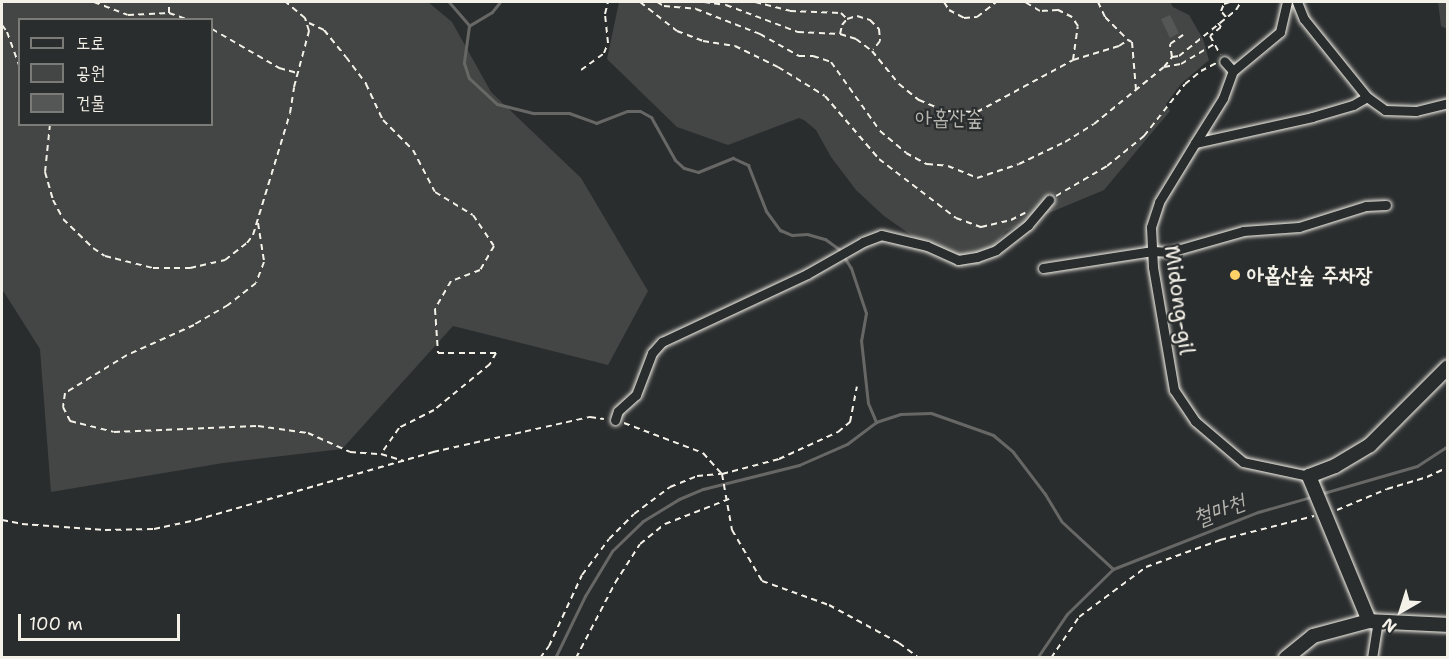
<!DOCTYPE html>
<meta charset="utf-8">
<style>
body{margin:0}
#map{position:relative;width:1449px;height:659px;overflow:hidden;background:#2a2d2e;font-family:"Shantell Sans","Poor Story",sans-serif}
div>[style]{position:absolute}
.green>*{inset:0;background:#444645}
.stream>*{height:3px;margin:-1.5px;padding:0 1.5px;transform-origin:1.5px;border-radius:1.5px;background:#676866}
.building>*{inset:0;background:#555756}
.path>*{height:2px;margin-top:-1px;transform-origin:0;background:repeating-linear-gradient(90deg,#f4f1e8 0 6px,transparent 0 10.5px)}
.roads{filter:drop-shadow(0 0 2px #f4f1e8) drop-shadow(0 0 2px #f4f1e8)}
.street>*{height:9px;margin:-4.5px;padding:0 4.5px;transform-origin:4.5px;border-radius:4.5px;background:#2a2d2e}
.secondary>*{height:14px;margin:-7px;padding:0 7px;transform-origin:7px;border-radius:7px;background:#2a2d2e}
.dots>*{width:16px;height:16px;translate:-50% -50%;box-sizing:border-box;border:3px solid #2a2d2e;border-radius:50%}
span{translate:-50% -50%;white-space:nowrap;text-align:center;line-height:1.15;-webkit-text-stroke:4.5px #2a2d2e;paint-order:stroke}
.park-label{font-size:21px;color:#b6b5af}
.poi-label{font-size:21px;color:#f4f1e8;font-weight:700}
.left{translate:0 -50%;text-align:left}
.street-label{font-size:21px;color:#f4f1e8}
.water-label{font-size:22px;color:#b5b3ae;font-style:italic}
.frame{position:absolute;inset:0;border:3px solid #f4f1e8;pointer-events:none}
.legend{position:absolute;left:18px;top:18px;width:195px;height:108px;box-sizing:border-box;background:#2a2d2e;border:2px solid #7b7b78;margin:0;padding:8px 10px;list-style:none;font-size:18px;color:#f4f1e8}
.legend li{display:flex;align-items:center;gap:12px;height:30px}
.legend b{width:30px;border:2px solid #7b7b78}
.north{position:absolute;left:1371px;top:581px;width:60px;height:60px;-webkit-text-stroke:4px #2a2d2e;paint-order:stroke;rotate:219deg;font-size:16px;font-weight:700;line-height:24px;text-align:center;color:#f4f1e8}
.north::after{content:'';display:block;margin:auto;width:21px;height:27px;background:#f4f1e8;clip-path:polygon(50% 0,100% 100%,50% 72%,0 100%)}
.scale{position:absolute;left:18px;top:614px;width:162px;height:27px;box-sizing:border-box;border:3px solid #f4f1e8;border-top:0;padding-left:8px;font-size:18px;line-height:21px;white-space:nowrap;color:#f4f1e8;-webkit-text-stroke:4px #2a2d2e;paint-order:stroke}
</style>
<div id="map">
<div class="green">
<div style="clip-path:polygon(evenodd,2px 2px,428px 2px,452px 22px,491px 92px,581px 178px,648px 291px,608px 365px,453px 326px,342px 449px,223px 463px,51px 492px,40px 349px,2px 289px,2px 2px,20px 20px,212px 20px,212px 124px,20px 124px,20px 20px)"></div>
<div style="clip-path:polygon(619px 2px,1170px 2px,1173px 7px,1189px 15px,1203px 39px,1209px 60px,1181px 84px,1166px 104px,1170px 111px,1104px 190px,1006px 231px,979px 265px,969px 264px,957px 267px,884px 216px,856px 190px,831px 157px,816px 130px,804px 120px,799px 118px,728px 145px,677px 127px,607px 59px)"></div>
<div style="clip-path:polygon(1438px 2px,1447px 2px,1447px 29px,1441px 26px)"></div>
</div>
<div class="stream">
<div style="left:449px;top:2px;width:30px;rotate:49deg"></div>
<div style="left:500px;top:2px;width:13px;rotate:129deg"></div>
<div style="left:492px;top:12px;width:27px;rotate:149deg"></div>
<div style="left:469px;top:26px;width:37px;rotate:98deg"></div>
<div style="left:464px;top:63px;width:16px;rotate:72deg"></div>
<div style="left:469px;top:78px;width:38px;rotate:43deg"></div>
<div style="left:497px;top:104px;width:38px;rotate:14deg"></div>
<div style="left:534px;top:113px;width:35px"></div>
<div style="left:569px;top:113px;width:29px;rotate:20deg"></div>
<div style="left:596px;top:123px;width:33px;rotate:-21deg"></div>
<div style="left:627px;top:111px;width:13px"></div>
<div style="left:640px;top:111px;width:13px;rotate:29deg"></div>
<div style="left:651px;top:117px;width:49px;rotate:60.8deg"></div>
<div style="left:675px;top:160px;width:12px;rotate:42deg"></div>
<div style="left:684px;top:168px;width:15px;rotate:16deg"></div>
<div style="left:698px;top:172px;width:38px;rotate:-22deg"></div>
<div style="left:733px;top:158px;width:17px;rotate:25deg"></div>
<div style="left:748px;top:165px;width:49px;rotate:68.6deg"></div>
<div style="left:766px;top:211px;width:24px;rotate:54deg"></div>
<div style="left:780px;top:230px;width:13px;rotate:23deg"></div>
<div style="left:792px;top:235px;width:15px;rotate:-4deg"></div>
<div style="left:807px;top:234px;width:19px;rotate:16deg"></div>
<div style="left:825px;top:239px;width:17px;rotate:36deg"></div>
<div style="left:839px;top:249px;width:22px;rotate:58deg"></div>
<div style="left:851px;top:268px;width:47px;rotate:71.6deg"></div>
<div style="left:866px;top:313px;width:27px;rotate:100deg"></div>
<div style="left:861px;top:340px;width:63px;rotate:83.7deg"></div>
<div style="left:868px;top:403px;width:21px;rotate:67deg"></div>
<div style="left:1320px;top:494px;width:101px;rotate:-16.1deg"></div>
<div style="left:1417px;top:466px;width:37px;rotate:-33deg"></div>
<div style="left:555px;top:658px;width:69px;rotate:-64.2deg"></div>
<div style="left:585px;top:596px;width:52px;rotate:-59deg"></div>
<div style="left:612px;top:551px;width:43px;rotate:-44.1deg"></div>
<div style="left:643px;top:521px;width:42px;rotate:-31.4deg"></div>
<div style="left:679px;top:499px;width:26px;rotate:-23deg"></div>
<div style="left:703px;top:489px;width:99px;rotate:-14deg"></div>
<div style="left:799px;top:465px;width:52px;rotate:-23.6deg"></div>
<div style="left:847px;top:444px;width:36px;rotate:-37deg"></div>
<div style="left:876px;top:422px;width:25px;rotate:-18deg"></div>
<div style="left:900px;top:414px;width:31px;rotate:-2deg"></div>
<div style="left:931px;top:413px;width:66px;rotate:19.5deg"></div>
<div style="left:993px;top:435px;width:26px;rotate:40deg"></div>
<div style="left:1013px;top:452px;width:53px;rotate:52.7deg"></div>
<div style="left:1045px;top:494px;width:31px;rotate:59deg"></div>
<div style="left:1061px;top:521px;width:71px;rotate:42.7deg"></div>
<div style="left:1037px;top:658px;width:53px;rotate:-55.7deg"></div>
<div style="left:1067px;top:614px;width:64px;rotate:-44.4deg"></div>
<div style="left:1113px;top:569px;width:156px;rotate:-21.5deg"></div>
<div style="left:1258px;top:512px;width:58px;rotate:-15.9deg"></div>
</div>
<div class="building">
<div style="clip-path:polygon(1170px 15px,1179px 33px,1170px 38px,1161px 19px)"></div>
</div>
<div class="path">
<div style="left:94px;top:2px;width:36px;rotate:21deg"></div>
<div style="left:128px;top:15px;width:41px;rotate:-2.8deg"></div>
<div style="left:169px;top:13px;width:21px;rotate:19deg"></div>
<div style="left:640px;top:2px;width:47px;rotate:38.1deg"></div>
<div style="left:677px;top:31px;width:28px;rotate:21deg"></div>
<div style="left:703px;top:41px;width:32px;rotate:9deg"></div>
<div style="left:735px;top:46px;width:48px;rotate:26deg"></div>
<div style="left:778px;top:67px;width:55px;rotate:31.7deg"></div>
<div style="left:825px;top:96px;width:83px;rotate:49.4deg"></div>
<div style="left:879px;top:159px;width:97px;rotate:37.5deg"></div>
<div style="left:956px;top:218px;width:27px;rotate:20deg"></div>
<div style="left:981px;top:227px;width:31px;rotate:-13deg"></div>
<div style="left:1011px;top:220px;width:16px;rotate:-27deg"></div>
<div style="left:657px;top:2px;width:8px;rotate:30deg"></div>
<div style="left:664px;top:6px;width:32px;rotate:5deg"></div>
<div style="left:696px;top:9px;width:69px;rotate:21.3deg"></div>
<div style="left:760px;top:34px;width:45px;rotate:29.4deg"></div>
<div style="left:799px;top:56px;width:14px"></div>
<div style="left:813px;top:56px;width:19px;rotate:18deg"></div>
<div style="left:831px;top:62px;width:85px;rotate:54.6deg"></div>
<div style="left:880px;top:131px;width:34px;rotate:40deg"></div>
<div style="left:906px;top:153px;width:24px;rotate:28deg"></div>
<div style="left:927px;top:164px;width:21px;rotate:5deg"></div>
<div style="left:948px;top:166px;width:31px;rotate:22deg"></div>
<div style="left:977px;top:178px;width:44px;rotate:-18.4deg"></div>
<div style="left:1019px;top:164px;width:51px;rotate:-25.6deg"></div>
<div style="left:1065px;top:142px;width:34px;rotate:-32deg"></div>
<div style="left:1094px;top:124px;width:90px;rotate:-39.2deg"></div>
<div style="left:1164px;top:67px;width:13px;rotate:-51deg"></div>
<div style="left:1172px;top:57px;width:7px;rotate:-8deg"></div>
<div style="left:1179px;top:56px;width:73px;rotate:-38.9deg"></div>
<div style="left:1236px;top:10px;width:9px;rotate:-58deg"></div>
<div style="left:704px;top:2px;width:22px;rotate:8deg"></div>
<div style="left:726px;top:5px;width:77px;rotate:20.6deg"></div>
<div style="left:798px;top:32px;width:42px;rotate:2.7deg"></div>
<div style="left:840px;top:34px;width:17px;rotate:17deg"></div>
<div style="left:856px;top:39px;width:20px;rotate:37deg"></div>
<div style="left:872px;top:51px;width:43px;rotate:50.7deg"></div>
<div style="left:899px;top:84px;width:26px;rotate:39deg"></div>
<div style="left:919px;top:100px;width:28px;rotate:23deg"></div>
<div style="left:945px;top:111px;width:32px;rotate:2deg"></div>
<div style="left:977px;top:112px;width:109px;rotate:-28.4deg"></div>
<div style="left:1073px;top:60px;width:34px;rotate:-82deg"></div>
<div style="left:1078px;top:26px;width:11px;rotate:-124deg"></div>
<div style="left:1072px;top:17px;width:16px;rotate:-153deg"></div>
<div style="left:1058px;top:10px;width:18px;rotate:177deg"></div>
<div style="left:1040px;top:11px;width:17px;rotate:-149deg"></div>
<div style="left:755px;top:2px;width:36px;rotate:14deg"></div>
<div style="left:790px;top:11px;width:51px;rotate:2.2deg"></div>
<div style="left:841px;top:13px;width:8px;rotate:45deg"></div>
<div style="left:944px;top:2px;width:9px;rotate:58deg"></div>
<div style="left:949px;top:10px;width:17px;rotate:28deg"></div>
<div style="left:964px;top:18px;width:13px;rotate:-4deg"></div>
<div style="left:977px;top:17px;width:24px;rotate:-38deg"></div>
<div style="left:1098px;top:2px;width:17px;rotate:65deg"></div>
<div style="left:1105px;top:17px;width:33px;rotate:45deg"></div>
<div style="left:169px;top:13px;width:11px;rotate:-90deg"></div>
<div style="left:1226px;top:17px;width:8px;rotate:-130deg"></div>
<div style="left:1221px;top:11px;width:8px;rotate:-67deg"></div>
<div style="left:1224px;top:4px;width:6px;rotate:-18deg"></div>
<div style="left:309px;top:23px;width:17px;rotate:25deg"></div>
<div style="left:324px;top:30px;width:35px;rotate:51deg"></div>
<div style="left:346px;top:57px;width:34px;rotate:53deg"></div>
<div style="left:366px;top:84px;width:40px;rotate:65deg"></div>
<div style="left:383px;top:120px;width:42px;rotate:45deg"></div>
<div style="left:413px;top:150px;width:47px;rotate:62.4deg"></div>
<div style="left:435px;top:192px;width:44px;rotate:31.2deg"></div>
<div style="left:473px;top:215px;width:37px;rotate:56deg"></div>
<div style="left:494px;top:246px;width:28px;rotate:120deg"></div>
<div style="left:480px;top:270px;width:31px;rotate:159deg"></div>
<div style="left:451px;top:281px;width:32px;rotate:120deg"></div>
<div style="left:435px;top:309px;width:44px;rotate:86.1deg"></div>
<div style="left:438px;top:353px;width:58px"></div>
<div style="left:496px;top:353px;width:13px;rotate:119deg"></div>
<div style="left:490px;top:364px;width:72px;rotate:140.6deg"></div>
<div style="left:434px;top:410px;width:39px;rotate:153deg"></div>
<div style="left:399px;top:428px;width:32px;rotate:125deg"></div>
<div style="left:1218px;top:23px;width:5px;rotate:53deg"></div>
<div style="left:1221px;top:27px;width:14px;rotate:141deg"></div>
<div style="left:1210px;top:36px;width:21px;rotate:61deg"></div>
<div style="left:2px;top:25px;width:9px;rotate:54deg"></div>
<div style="left:7px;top:32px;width:38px;rotate:70deg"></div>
<div style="left:212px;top:29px;width:78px;rotate:30.2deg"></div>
<div style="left:279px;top:68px;width:20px;rotate:15deg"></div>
<div style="left:840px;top:34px;width:9px;rotate:-77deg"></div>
<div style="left:842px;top:25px;width:8px;rotate:-50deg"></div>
<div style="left:847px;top:19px;width:10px;rotate:-17deg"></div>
<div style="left:857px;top:16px;width:14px;rotate:17deg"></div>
<div style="left:870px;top:20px;width:13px;rotate:45deg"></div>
<div style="left:879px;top:29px;width:12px;rotate:85deg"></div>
<div style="left:880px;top:41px;width:11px;rotate:128deg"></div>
<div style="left:1172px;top:57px;width:13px;rotate:-99deg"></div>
<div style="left:1170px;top:44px;width:16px;rotate:-35deg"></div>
<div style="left:1073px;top:60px;width:48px;rotate:-16.9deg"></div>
<div style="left:1119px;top:46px;width:11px;rotate:-34deg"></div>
<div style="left:1128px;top:40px;width:4px;rotate:27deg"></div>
<div style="left:1132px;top:42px;width:48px;rotate:85.2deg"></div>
<div style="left:1164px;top:67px;width:17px;rotate:-10deg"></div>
<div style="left:1181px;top:64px;width:39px;rotate:-31deg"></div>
<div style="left:581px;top:70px;width:29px;rotate:-36deg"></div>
<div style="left:604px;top:53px;width:11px;rotate:-68deg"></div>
<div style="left:608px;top:43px;width:29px;rotate:-96deg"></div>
<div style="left:605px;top:14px;width:12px;rotate:-76deg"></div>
<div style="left:50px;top:124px;width:48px;rotate:95.9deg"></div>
<div style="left:45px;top:172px;width:29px;rotate:74deg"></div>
<div style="left:53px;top:200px;width:21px;rotate:62deg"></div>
<div style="left:63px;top:219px;width:42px;rotate:44deg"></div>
<div style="left:93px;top:248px;width:14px;rotate:34deg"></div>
<div style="left:105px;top:256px;width:49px;rotate:14deg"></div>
<div style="left:153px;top:268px;width:37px"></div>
<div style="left:190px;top:268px;width:36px;rotate:-13deg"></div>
<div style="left:225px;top:260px;width:28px;rotate:-38deg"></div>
<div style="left:247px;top:243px;width:10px;rotate:-53deg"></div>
<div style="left:253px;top:235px;width:127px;rotate:-73.1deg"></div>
<div style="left:290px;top:113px;width:26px;rotate:-81deg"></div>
<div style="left:294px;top:87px;width:58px;rotate:-75deg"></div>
<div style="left:309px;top:31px;width:14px;rotate:-107deg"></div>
<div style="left:305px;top:18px;width:25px;rotate:-140deg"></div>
<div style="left:1056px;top:196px;width:59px;rotate:-30.5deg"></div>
<div style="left:1107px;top:166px;width:48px;rotate:-39deg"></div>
<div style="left:1144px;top:136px;width:66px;rotate:-51.7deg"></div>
<div style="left:1185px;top:84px;width:21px;rotate:-39deg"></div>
<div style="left:1201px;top:71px;width:17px;rotate:-28deg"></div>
<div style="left:258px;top:223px;width:39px;rotate:81deg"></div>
<div style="left:264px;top:262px;width:22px;rotate:111deg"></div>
<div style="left:256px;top:283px;width:36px;rotate:142deg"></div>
<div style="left:228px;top:305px;width:39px;rotate:150deg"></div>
<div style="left:194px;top:325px;width:73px;rotate:155.9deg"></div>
<div style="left:127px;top:355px;width:73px;rotate:148.5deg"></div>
<div style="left:65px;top:393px;width:14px;rotate:98deg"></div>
<div style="left:63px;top:407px;width:16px;rotate:63deg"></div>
<div style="left:70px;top:421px;width:45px;rotate:14deg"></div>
<div style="left:114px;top:432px;width:144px;rotate:-2.4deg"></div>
<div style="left:258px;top:426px;width:50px;rotate:8deg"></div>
<div style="left:308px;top:433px;width:46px;rotate:24.3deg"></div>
<div style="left:350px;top:452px;width:31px;rotate:4deg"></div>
<div style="left:381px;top:454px;width:24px;rotate:17deg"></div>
<div style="left:624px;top:423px;width:85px;rotate:20.8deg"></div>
<div style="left:703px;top:453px;width:28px;rotate:48deg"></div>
<div style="left:722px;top:474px;width:57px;rotate:79.9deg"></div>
<div style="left:732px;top:530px;width:59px;rotate:59.5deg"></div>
<div style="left:762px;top:581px;width:71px;rotate:19.7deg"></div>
<div style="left:829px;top:605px;width:80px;rotate:28.5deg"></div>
<div style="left:899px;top:643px;width:25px;rotate:37deg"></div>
<div style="left:1337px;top:510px;width:54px;rotate:-22.8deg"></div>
<div style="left:1387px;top:489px;width:42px;rotate:-16.7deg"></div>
<div style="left:1427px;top:477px;width:23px;rotate:-25deg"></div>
<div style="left:2px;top:520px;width:20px;rotate:11deg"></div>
<div style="left:22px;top:524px;width:83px;rotate:4.1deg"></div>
<div style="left:105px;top:530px;width:49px;rotate:-1.2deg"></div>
<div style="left:154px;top:529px;width:43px;rotate:-12.1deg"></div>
<div style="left:196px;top:520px;width:247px;rotate:-16deg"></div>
<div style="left:433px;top:452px;width:161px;rotate:-12.6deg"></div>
<div style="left:590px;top:417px;width:14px;rotate:8deg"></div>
<div style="left:540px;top:658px;width:15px;rotate:-53deg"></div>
<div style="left:549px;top:646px;width:78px;rotate:-65.1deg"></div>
<div style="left:582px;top:575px;width:45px;rotate:-53.1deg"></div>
<div style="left:609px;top:539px;width:35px;rotate:-45deg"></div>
<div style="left:634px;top:514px;width:45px;rotate:-36.9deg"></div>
<div style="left:670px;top:487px;width:29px;rotate:-22deg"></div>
<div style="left:697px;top:476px;width:25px;rotate:-5deg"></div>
<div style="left:722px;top:474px;width:59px;rotate:-14.7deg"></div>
<div style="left:779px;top:459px;width:65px;rotate:-24.6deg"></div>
<div style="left:838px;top:432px;width:16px;rotate:-40deg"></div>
<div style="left:850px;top:422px;width:36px;rotate:-79deg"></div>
<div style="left:576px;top:658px;width:85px;rotate:-62.5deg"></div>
<div style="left:615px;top:583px;width:46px;rotate:-57.3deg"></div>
<div style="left:640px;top:544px;width:32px;rotate:-39deg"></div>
<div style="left:665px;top:524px;width:69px;rotate:-21.3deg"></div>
<div style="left:1051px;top:658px;width:50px;rotate:-55.7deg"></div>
<div style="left:1079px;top:617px;width:84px;rotate:-36.7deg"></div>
<div style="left:1146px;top:567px;width:79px;rotate:-20deg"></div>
<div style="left:1220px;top:540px;width:97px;rotate:-14.3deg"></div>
</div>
<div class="roads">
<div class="street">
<div style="left:1297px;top:2px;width:18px;rotate:68deg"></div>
<div style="left:1304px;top:19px;width:100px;rotate:51.1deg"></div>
<div style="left:1233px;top:71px;width:61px;rotate:-39.7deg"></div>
<div style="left:1280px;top:32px;width:31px;rotate:-77deg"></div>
<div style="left:1195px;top:143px;width:53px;rotate:-58.1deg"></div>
<div style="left:1223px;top:98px;width:29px;rotate:-70deg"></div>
<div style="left:1233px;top:71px;width:13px;rotate:-132deg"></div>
<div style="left:1043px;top:268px;width:111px;rotate:-8.8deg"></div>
<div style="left:1153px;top:251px;width:17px;rotate:3deg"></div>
<div style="left:1170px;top:252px;width:76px;rotate:-16deg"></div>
<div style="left:1243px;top:231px;width:56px;rotate:-4.1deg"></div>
<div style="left:1299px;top:227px;width:70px;rotate:-17.4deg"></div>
<div style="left:1366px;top:206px;width:20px;rotate:-3deg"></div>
<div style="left:615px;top:420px;width:9px;rotate:-72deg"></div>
<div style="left:618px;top:411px;width:24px;rotate:-42deg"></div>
<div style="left:636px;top:395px;width:45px;rotate:-69.1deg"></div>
<div style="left:652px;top:353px;width:15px;rotate:-48deg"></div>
<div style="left:662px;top:342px;width:160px;rotate:-25.1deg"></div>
<div style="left:807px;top:274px;width:64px;rotate:-29.7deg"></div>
<div style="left:863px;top:242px;width:19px;rotate:-21deg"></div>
<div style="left:881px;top:235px;width:47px;rotate:13.4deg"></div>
<div style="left:927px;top:246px;width:34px;rotate:24deg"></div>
<div style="left:958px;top:260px;width:19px;rotate:-9deg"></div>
<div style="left:977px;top:257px;width:20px;rotate:-20deg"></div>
<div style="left:996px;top:250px;width:41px;rotate:-38deg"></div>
<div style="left:1028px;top:225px;width:33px;rotate:-50deg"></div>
<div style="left:1309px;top:476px;width:67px;rotate:-168deg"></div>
<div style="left:1243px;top:462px;width:63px;rotate:-139.5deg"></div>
<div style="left:1195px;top:421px;width:37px;rotate:-124deg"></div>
<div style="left:1174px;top:390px;width:125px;rotate:-99.7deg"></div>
<div style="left:1153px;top:267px;width:40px;rotate:-92.9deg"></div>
<div style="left:1151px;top:227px;width:26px;rotate:-72deg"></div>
<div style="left:1159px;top:202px;width:69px;rotate:-58.6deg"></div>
<div style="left:1195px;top:143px;width:120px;rotate:-12.5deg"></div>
<div style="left:1312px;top:117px;width:43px;rotate:-16.3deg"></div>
<div style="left:1353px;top:105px;width:16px;rotate:-30deg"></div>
<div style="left:1367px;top:97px;width:22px;rotate:36deg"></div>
<div style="left:1385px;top:110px;width:31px;rotate:2deg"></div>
<div style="left:1416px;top:111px;width:33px;rotate:-14deg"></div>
<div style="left:1372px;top:658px;width:37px;rotate:-81deg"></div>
</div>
<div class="secondary">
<div style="left:1369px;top:621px;width:157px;rotate:-112.5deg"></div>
<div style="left:1309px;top:476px;width:28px;rotate:-21deg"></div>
<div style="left:1335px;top:466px;width:41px;rotate:-31deg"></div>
<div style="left:1370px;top:445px;width:110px;rotate:-45deg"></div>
<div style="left:1286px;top:658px;width:35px;rotate:-39deg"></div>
<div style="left:1313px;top:636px;width:58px;rotate:-15deg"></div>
<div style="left:1369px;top:621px;width:79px;rotate:2.9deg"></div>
</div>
</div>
<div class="dots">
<div style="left:1235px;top:275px;background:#ffd166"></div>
</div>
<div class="park-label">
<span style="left:949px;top:118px">아홉산숲</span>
</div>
<div class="poi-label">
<span class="left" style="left:1247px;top:275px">아홉산숲 주차장</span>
</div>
<div class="street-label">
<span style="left:1179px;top:300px;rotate:82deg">Midong-gil</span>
</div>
<div class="water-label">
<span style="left:1219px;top:510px;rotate:-21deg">철마천</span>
</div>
<div class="frame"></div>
<ul class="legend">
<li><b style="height:8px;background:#2a2d2e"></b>도로</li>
<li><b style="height:16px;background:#444645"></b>공원</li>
<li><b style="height:16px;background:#555756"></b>건물</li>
</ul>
<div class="north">N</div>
<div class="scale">100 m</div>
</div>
